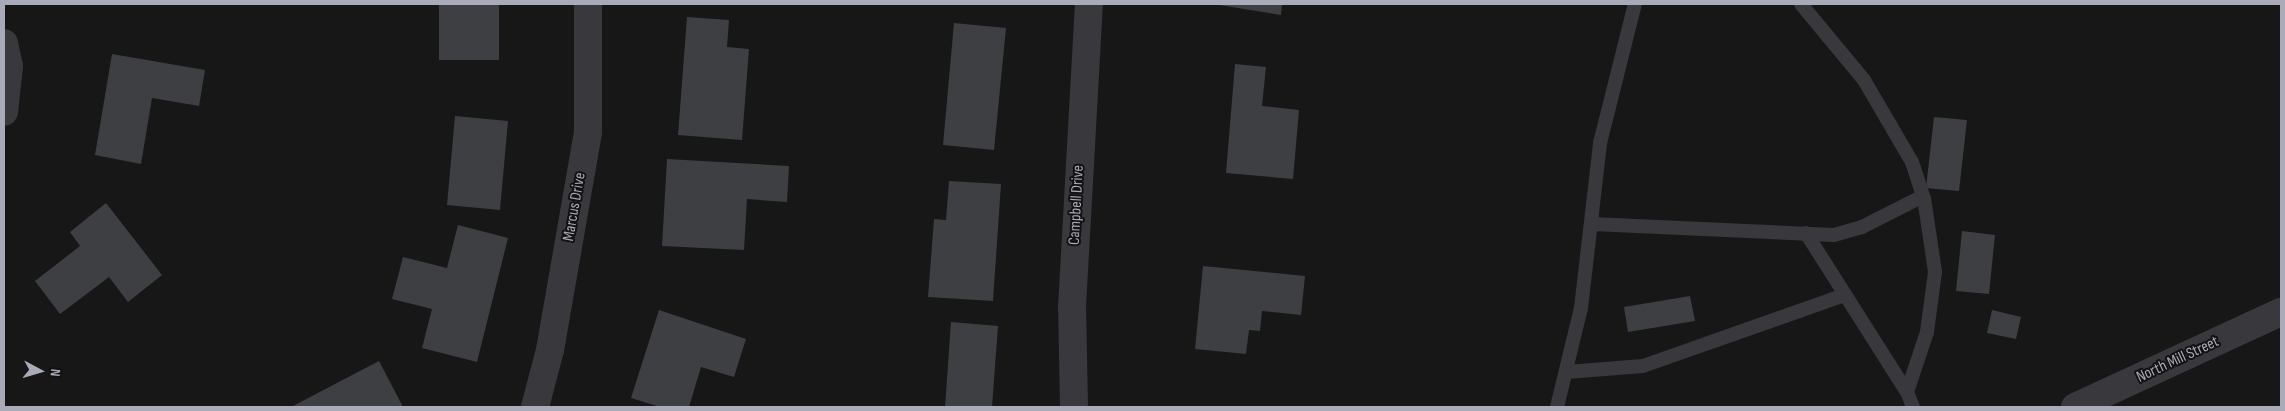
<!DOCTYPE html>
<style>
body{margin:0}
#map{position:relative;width:2285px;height:411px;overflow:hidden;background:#171718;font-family:"Sofia Sans Condensed",sans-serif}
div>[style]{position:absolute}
.building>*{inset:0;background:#3e3f42}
.lane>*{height:14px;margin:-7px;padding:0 7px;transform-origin:7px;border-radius:7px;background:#38383d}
.street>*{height:28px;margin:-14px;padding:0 14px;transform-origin:14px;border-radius:14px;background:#38383d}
span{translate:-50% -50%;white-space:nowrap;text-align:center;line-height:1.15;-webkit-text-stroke:4px #121213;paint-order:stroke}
.street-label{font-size:16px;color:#a9abb8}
.frame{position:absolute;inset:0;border:5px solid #a9abb8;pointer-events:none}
.north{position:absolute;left:15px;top:346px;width:50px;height:50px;-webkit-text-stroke:4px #121213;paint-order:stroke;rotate:96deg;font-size:14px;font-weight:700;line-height:20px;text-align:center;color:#a9abb8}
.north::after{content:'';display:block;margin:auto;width:18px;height:22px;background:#a9abb8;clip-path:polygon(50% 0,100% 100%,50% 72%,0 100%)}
</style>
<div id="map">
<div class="building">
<div style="clip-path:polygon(439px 4px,499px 4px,499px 60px,439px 60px)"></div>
<div style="clip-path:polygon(1213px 4px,1282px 4px,1281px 15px)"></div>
<div style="clip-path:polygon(687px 17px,729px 20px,727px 47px,749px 49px,742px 140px,678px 135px)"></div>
<div style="clip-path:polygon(954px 23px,1006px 28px,994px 150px,943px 145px)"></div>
<div style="clip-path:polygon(112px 54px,205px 70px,199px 106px,152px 98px,141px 164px,95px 155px)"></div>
<div style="clip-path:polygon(1235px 64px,1266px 67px,1262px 106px,1299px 110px,1293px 179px,1226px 173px)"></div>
<div style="clip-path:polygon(455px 116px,508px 121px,500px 210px,447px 205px)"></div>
<div style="clip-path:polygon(1934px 117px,1967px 120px,1959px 191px,1926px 188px)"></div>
<div style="clip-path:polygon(667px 159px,789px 166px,787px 202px,747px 199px,744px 250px,662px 246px)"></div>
<div style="clip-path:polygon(949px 181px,1001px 184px,993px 301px,928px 297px,934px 219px,946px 220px)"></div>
<div style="clip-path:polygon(106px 203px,162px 275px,128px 302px,109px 277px,60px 314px,35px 281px,80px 246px,70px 232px)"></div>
<div style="clip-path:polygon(458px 225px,508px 238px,477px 362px,422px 348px,432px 309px,392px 299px,403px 257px,447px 268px)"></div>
<div style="clip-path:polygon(1962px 231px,1995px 235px,1989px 294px,1956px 291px)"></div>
<div style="clip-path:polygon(1203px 266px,1305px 276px,1301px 315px,1262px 311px,1260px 331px,1249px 330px,1246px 354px,1195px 349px)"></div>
<div style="clip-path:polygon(1690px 296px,1695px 321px,1628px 332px,1624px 307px)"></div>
<div style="clip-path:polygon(659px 310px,746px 339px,734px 377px,701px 367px,689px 407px,660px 407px,631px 398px)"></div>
<div style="clip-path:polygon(1992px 310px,2021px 317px,2016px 339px,1987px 333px)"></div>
<div style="clip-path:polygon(951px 322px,998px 326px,992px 407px,945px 407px)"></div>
<div style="clip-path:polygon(379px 361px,403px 407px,291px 407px)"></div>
</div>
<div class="lane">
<div style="left:1801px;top:4px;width:99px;rotate:50.3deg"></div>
<div style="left:1864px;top:80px;width:95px;rotate:59.7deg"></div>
<div style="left:1912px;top:162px;width:38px;rotate:72deg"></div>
<div style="left:1924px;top:198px;width:75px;rotate:81.5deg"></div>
<div style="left:1935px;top:272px;width:61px;rotate:97.6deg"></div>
<div style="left:1927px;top:332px;width:63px;rotate:108.4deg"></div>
<div style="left:1907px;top:392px;width:16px;rotate:68deg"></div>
<div style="left:1592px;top:224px;width:242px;rotate:2.6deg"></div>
<div style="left:1834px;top:235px;width:29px;rotate:-16deg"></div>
<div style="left:1862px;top:227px;width:68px;rotate:-26.9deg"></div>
<div style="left:1806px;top:233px;width:188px;rotate:57.6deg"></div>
<div style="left:1567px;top:372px;width:76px;rotate:-4.5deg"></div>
<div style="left:1643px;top:366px;width:214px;rotate:-19.4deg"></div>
<div style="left:1557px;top:407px;width:102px;rotate:-76.4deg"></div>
<div style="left:1581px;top:308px;width:166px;rotate:-83.4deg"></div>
<div style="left:1600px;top:143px;width:143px;rotate:-75.9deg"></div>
</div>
<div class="street">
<div style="left:4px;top:43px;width:24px;rotate:78deg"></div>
<div style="left:9px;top:66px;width:46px;rotate:96.2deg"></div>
<div style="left:535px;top:407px;width:59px;rotate:-75.3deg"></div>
<div style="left:550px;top:350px;width:221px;rotate:-80.1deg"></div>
<div style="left:588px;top:132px;width:128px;rotate:-90deg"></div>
<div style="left:1074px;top:407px;width:100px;rotate:-91.1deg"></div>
<div style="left:1072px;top:307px;width:303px;rotate:-86.8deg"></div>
<div style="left:2075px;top:407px;width:227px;rotate:-24.8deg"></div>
</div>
<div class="street-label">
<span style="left:1077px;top:205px;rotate:-87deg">Campbell Drive</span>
<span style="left:575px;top:207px;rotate:-80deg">Marcus Drive</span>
<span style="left:2178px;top:360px;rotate:-25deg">North Mill Street</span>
</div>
<div class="frame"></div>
<div class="north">N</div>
</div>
